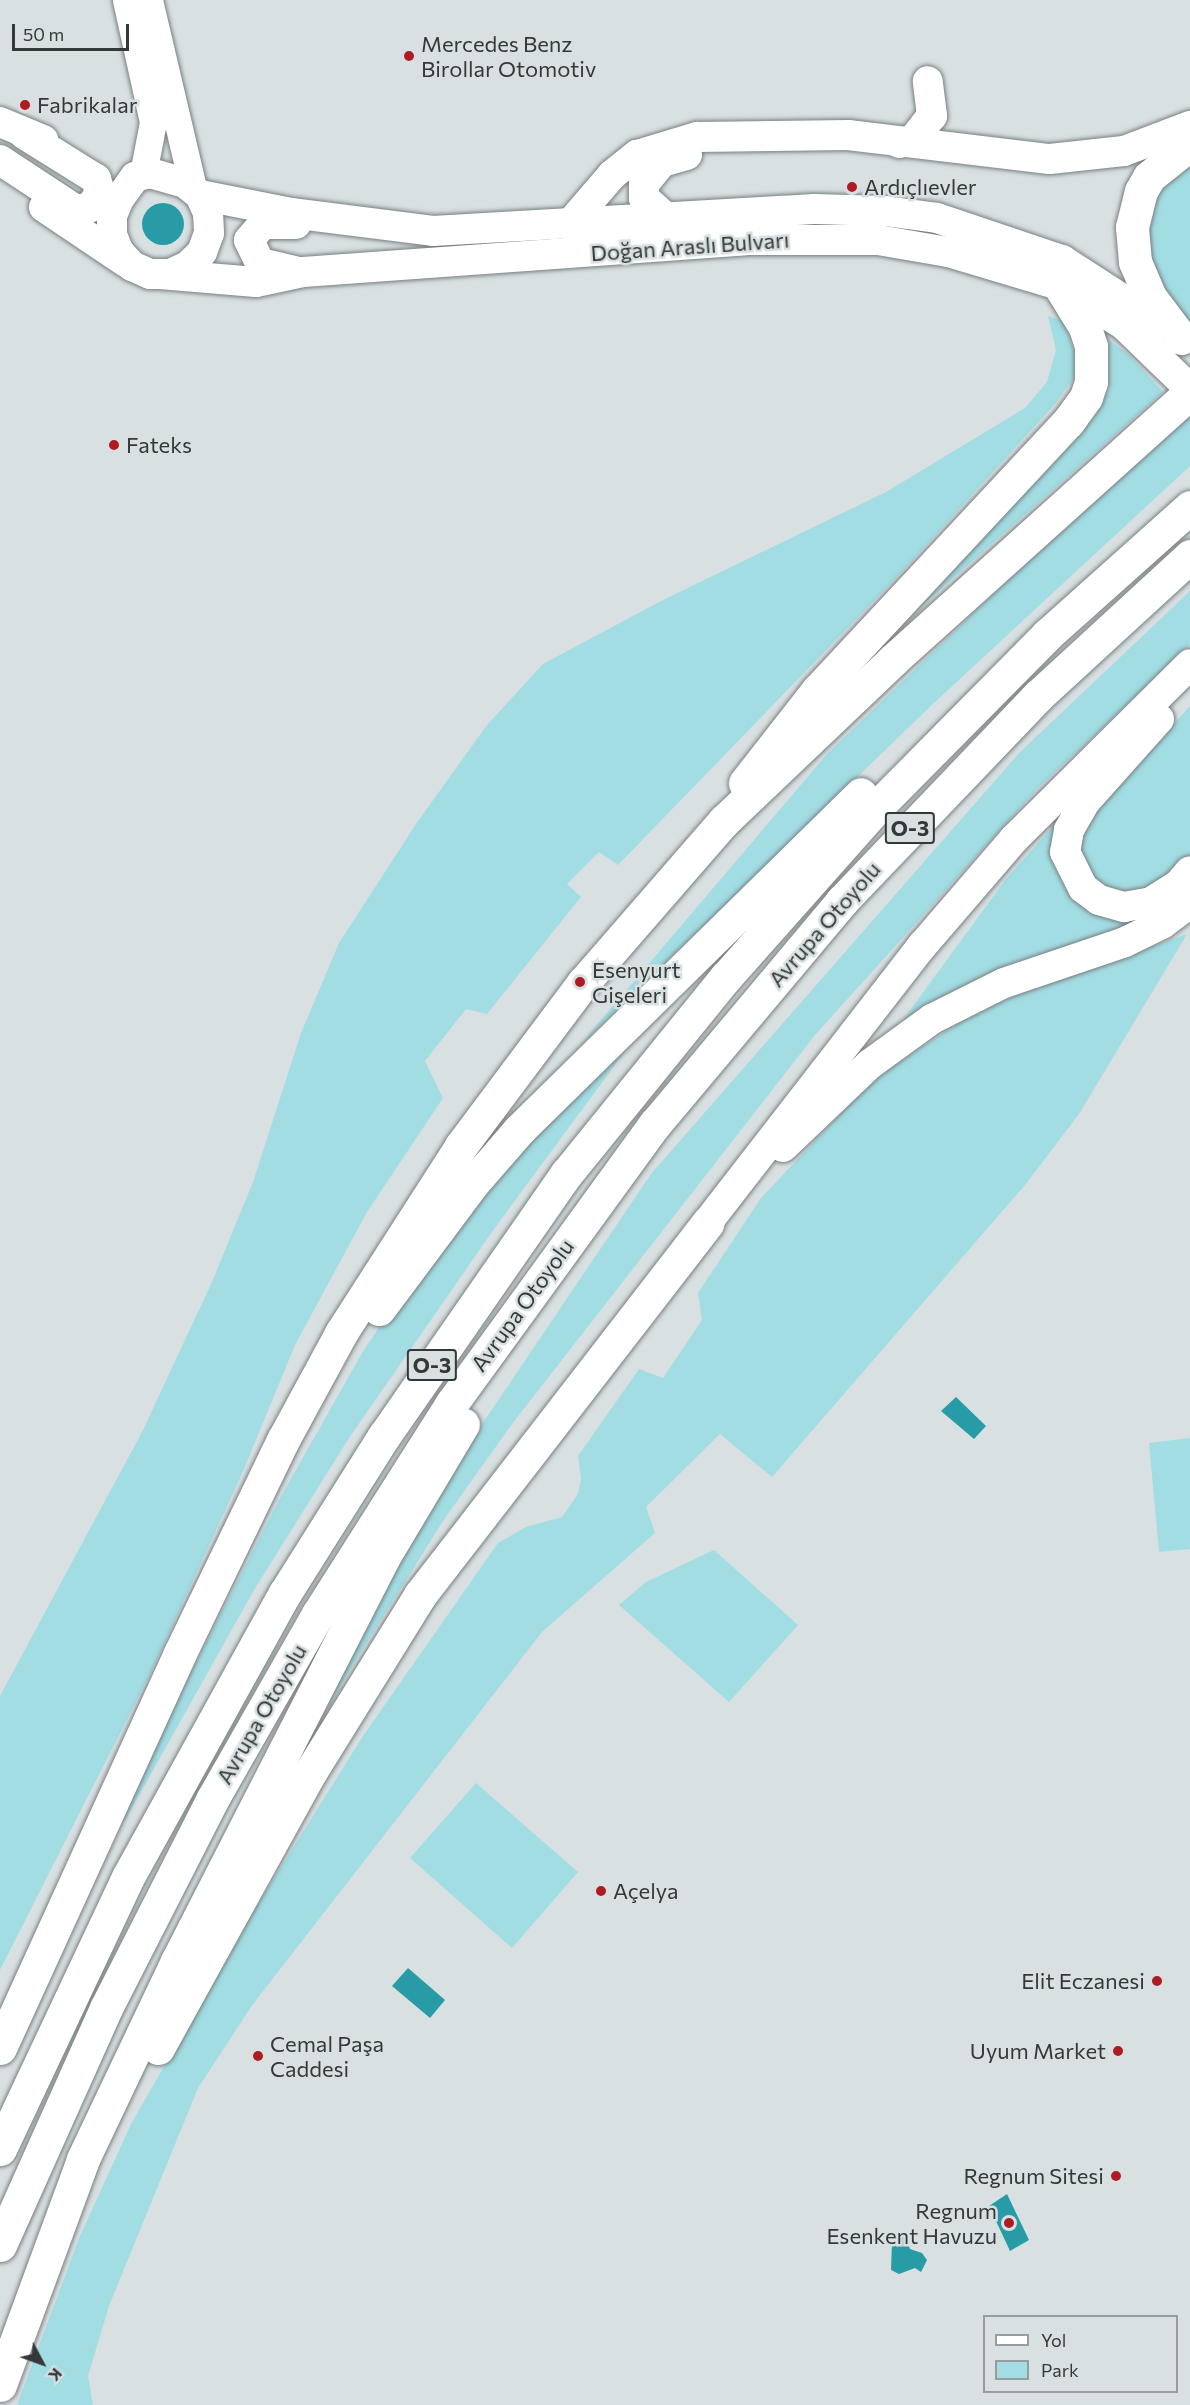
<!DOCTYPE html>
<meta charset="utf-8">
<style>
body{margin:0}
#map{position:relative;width:1190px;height:2405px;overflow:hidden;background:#d8e0e1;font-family:Commissioner,sans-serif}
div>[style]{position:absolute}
.green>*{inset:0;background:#a2dde3}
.water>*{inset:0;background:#279ca7}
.round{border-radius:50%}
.roads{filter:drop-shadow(0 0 2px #787f80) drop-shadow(0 0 2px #787f80)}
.secondary>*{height:27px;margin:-13.5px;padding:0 13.5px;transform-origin:13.5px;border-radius:13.5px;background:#fff}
.primary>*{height:30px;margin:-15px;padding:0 15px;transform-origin:15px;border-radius:15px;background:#fff}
.highway>*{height:33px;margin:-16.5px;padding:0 16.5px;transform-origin:16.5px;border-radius:16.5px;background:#fff}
.dots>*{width:16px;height:16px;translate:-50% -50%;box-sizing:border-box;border:3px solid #d8e0e1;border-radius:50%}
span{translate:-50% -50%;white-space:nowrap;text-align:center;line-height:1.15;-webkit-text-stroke:5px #d8e0e1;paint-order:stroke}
.shield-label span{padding:2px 4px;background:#d8e0e1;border:2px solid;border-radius:4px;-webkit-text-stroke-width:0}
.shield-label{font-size:21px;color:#353838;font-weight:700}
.poi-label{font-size:22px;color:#353838}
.left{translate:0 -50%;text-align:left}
.right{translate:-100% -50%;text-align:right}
.street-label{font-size:22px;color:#353838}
.legend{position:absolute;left:983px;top:2315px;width:195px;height:78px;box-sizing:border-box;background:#d8e0e1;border:2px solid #979d9d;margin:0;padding:8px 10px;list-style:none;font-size:18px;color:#353838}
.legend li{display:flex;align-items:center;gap:12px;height:30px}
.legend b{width:30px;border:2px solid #979d9d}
.north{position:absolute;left:12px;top:2333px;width:60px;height:60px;-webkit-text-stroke:4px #d8e0e1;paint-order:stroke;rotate:131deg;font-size:16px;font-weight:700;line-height:24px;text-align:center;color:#353838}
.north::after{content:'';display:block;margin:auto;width:21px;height:27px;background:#353838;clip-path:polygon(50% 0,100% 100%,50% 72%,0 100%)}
.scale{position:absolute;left:12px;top:24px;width:117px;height:27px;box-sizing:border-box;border:3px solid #353838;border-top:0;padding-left:8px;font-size:18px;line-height:21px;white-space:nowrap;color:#353838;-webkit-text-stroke:4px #d8e0e1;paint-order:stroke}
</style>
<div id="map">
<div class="green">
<div style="clip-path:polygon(1190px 157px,1190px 323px,1167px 301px,1147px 262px,1148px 206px,1183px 159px)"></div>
<div style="clip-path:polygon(1048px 316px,1064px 321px,1078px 364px,1073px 379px,1055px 404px,898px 576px,618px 865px,599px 852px,567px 884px,581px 897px,487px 1014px,466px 1009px,425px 1061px,443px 1098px,367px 1212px,295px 1345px,244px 1469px,152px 1670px,0 1970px,0 1696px,142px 1432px,212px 1282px,253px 1182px,301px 1033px,339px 943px,416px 824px,487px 725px,543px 664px,661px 601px,886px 492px,1025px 408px,1047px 382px,1056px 350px)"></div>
<div style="clip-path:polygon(1109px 340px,1128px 354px,1163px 392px,889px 635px,1099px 408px,1109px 390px)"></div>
<div style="clip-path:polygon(1190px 414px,1190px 466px,936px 701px,578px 1047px,827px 754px,1009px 579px)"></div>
<div style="clip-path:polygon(1190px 591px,1190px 645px,1037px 789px,815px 1035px,512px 1424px,443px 1521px,266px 1804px,426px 1507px,651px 1174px,1020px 752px)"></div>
<div style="clip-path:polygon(1190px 706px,1190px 855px,1149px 894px,1107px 894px,1081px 862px,1084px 832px,1103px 802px)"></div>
<div style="clip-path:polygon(1057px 822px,1052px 854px,1065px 885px,1109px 918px,1128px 922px,1129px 929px,957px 994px,903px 1020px,1006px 879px)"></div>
<div style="clip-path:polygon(1187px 934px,1079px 1114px,1025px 1185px,772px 1477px,720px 1434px,646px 1507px,655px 1533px,542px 1632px,253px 2004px,198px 2088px,109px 2306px,88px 2376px,93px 2405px,17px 2405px,80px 2236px,131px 2124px,251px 1915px,363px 1736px,498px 1543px,526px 1527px,562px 1517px,578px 1494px,581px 1479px,578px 1456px,639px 1369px,663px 1378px,702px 1320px,698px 1293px,761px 1198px,872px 1080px,979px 1009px)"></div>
<div style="clip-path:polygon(643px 1027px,494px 1229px,349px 1438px,254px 1590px,124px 1822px,125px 1801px,279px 1500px,362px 1353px,449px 1222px)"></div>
<div style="clip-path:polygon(1190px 1438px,1190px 1549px,1159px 1552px,1149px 1443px)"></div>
<div style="clip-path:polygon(714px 1550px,798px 1625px,729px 1702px,619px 1605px,646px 1582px)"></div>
<div style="clip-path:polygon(476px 1783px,578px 1872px,512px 1948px,410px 1858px)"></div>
</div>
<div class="water">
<div class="round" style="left:142px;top:203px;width:42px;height:42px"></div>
<div style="clip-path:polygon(956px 1397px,986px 1426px,974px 1439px,941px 1411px)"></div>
<div style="clip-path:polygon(408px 1968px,445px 2000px,430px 2018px,392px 1986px)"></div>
<div style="clip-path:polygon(1007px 2194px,1029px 2240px,1010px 2251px,989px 2206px)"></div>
<div style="clip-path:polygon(897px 2236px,906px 2237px,910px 2249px,922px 2253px,927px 2260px,921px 2272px,915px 2268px,899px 2274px,891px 2270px,892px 2241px)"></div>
</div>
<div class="roads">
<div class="secondary">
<div style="left:126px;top:0;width:125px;rotate:77.5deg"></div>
<div style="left:153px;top:122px;width:53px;rotate:100.9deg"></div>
<div style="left:149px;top:0;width:193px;rotate:76.8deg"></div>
</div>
<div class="primary">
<div style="left:0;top:122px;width:47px;rotate:22.7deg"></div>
<div style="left:899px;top:143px;width:14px;rotate:-12deg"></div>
<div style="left:913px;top:140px;width:31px;rotate:-52deg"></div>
<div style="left:932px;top:116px;width:35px;rotate:-97deg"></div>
<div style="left:0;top:160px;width:91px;rotate:33.3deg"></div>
<div style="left:76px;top:210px;width:15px;rotate:-11deg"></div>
<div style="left:91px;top:207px;width:17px;rotate:-59deg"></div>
<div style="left:100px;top:192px;width:14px;rotate:-107deg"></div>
<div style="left:96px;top:179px;width:85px;rotate:-148deg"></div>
<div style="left:150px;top:173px;width:36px;rotate:16deg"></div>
<div style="left:185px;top:183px;width:19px;rotate:39deg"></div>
<div style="left:200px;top:195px;width:20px;rotate:66deg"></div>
<div style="left:208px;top:213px;width:20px;rotate:87deg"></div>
<div style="left:209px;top:233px;width:20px;rotate:110deg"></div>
<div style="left:202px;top:252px;width:20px;rotate:135deg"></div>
<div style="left:188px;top:266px;width:20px;rotate:156deg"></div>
<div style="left:170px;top:274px;width:20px;rotate:180deg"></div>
<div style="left:150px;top:274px;width:20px;rotate:-156deg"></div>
<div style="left:132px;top:266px;width:19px;rotate:-133deg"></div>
<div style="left:119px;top:252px;width:18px;rotate:-112deg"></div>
<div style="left:112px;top:235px;width:19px;rotate:-90deg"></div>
<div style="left:112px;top:216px;width:18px;rotate:-68deg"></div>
<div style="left:119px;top:199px;width:27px;rotate:-54deg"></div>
<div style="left:135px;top:177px;width:16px;rotate:-15deg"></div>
<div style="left:200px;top:195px;width:93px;rotate:11.2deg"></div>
<div style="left:291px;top:213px;width:143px;rotate:7.2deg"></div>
<div style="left:433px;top:231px;width:382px;rotate:-3.3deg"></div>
<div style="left:814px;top:209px;width:71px;rotate:1.6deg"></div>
<div style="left:885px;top:211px;width:52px;rotate:7.7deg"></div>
<div style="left:937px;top:218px;width:132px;rotate:18.6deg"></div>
<div style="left:1062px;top:260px;width:129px;rotate:32.9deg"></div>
<div style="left:44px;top:207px;width:99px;rotate:33.9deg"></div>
<div style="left:664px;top:216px;width:27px;rotate:-138deg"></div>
<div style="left:644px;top:198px;width:14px;rotate:-90deg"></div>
<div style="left:644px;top:184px;width:28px;rotate:-51deg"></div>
<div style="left:662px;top:162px;width:26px;rotate:-16deg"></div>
<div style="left:569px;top:225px;width:66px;rotate:-49.3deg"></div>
<div style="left:612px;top:175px;width:32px;rotate:-39deg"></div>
<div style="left:637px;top:155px;width:63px;rotate:-16.7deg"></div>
<div style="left:697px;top:137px;width:151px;rotate:-0.8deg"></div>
<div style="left:848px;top:135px;width:203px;rotate:6.8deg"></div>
<div style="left:1050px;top:159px;width:74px;rotate:-6.2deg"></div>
<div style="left:1124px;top:151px;width:71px;rotate:-20.7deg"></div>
<div style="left:295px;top:271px;width:36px;rotate:-167deg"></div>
<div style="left:260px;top:263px;width:25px;rotate:-116deg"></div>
<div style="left:249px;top:240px;width:21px;rotate:-49deg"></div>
<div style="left:263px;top:224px;width:33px"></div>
<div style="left:160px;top:274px;width:96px;rotate:4.8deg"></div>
<div style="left:256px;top:282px;width:48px;rotate:-12deg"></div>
<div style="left:303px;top:272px;width:444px;rotate:-4.1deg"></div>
<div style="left:746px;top:240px;width:132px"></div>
<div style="left:878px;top:240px;width:71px;rotate:9.7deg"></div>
<div style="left:948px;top:252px;width:116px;rotate:16.6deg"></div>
<div style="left:1059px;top:285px;width:76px;rotate:31.6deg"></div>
<div style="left:1124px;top:325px;width:92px;rotate:44.1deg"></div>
<div style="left:1159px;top:719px;width:111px;rotate:131.7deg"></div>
<div style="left:1085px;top:802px;width:32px;rotate:120deg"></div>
<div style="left:1069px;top:830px;width:22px;rotate:100deg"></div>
<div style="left:1065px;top:852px;width:40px;rotate:63.4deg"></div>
<div style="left:1083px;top:888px;width:20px;rotate:37deg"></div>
<div style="left:1099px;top:900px;width:26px;rotate:16deg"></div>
<div style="left:1124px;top:907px;width:27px;rotate:-10deg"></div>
<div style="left:1151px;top:902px;width:32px;rotate:-32deg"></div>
<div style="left:1178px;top:885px;width:18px;rotate:-49deg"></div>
<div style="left:783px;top:1147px;width:120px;rotate:-43.7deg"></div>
<div style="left:870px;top:1064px;width:77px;rotate:-36deg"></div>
<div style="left:932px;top:1019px;width:80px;rotate:-26.6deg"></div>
<div style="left:1004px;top:983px;width:128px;rotate:-18.7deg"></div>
<div style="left:1125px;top:942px;width:41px;rotate:-25.9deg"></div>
<div style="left:1162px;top:924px;width:35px;rotate:-37deg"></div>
<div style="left:707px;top:1223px;width:351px;rotate:-52.2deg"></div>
<div style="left:922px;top:946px;width:141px;rotate:-49.3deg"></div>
<div style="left:1014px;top:839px;width:248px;rotate:-44.8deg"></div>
</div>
<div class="highway">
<div style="left:1181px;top:338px;width:51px;rotate:-127.1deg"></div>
<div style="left:1150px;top:297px;width:38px;rotate:-113deg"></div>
<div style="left:1135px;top:262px;width:35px;rotate:-95deg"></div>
<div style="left:1132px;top:227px;width:37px;rotate:-76deg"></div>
<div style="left:1141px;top:191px;width:16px;rotate:-60deg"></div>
<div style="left:1149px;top:177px;width:53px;rotate:-38.8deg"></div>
<div style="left:745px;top:783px;width:117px;rotate:-52deg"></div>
<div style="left:817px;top:691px;width:368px;rotate:-47deg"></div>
<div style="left:1068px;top:422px;width:31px;rotate:-54deg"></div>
<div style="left:1086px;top:397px;width:16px;rotate:-72deg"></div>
<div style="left:1091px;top:382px;width:36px;rotate:-90deg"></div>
<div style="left:1091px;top:346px;width:20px;rotate:-108deg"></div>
<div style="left:1085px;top:327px;width:49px;rotate:-121.8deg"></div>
<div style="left:379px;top:1309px;width:157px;rotate:-53.3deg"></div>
<div style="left:473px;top:1183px;width:70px;rotate:-49deg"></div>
<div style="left:519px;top:1130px;width:479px;rotate:-44.5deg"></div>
<div style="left:0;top:2048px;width:434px;rotate:-65.5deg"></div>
<div style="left:180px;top:1653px;width:237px;rotate:-64.2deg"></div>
<div style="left:283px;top:1440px;width:122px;rotate:-61.5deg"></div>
<div style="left:341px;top:1333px;width:222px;rotate:-57.3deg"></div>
<div style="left:461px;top:1146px;width:204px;rotate:-53.2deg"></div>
<div style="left:583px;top:983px;width:215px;rotate:-49deg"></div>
<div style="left:724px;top:821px;width:233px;rotate:-43.6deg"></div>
<div style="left:893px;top:660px;width:399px;rotate:-42deg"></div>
<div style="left:158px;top:2048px;width:316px;rotate:-61.1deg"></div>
<div style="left:311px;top:1771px;width:207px;rotate:-58.2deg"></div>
<div style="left:420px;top:1595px;width:470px;rotate:-52.3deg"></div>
<div style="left:0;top:2149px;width:301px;rotate:-64.8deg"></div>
<div style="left:128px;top:1877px;width:325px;rotate:-61.1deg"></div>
<div style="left:285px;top:1593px;width:186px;rotate:-57.8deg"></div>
<div style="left:384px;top:1436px;width:320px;rotate:-55.2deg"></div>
<div style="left:567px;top:1173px;width:252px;rotate:-51deg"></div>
<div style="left:726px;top:977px;width:229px;rotate:-48.4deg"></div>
<div style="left:878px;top:806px;width:240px;rotate:-45.3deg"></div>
<div style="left:1047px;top:635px;width:192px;rotate:-41.8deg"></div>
<div style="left:0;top:2245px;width:260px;rotate:-65.9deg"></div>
<div style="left:106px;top:2008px;width:236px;rotate:-63deg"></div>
<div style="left:213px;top:1798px;width:212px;rotate:-60.3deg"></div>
<div style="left:318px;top:1614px;width:250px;rotate:-57.6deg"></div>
<div style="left:452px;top:1403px;width:345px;rotate:-54deg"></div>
<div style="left:655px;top:1124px;width:291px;rotate:-50deg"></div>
<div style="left:842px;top:901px;width:284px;rotate:-46.3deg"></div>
<div style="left:1038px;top:696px;width:207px;rotate:-42.6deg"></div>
<div style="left:0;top:2385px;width:241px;rotate:-69.8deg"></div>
<div style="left:83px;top:2159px;width:219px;rotate:-64.6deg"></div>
<div style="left:177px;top:1961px;width:450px;rotate:-62.9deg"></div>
<div style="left:382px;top:1560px;width:158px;rotate:-59.2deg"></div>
</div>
</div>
<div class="dots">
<div style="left:409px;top:56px;background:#ad1b23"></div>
<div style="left:25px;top:105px;background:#ad1b23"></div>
<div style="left:852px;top:187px;background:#ad1b23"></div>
<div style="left:114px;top:445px;background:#ad1b23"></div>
<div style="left:580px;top:982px;background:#ad1b23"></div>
<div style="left:601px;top:1891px;background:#ad1b23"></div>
<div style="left:1157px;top:1981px;background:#ad1b23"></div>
<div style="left:1118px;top:2051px;background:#ad1b23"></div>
<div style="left:258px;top:2056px;background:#ad1b23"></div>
<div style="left:1116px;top:2176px;background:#ad1b23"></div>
<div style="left:1009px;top:2223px;background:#ad1b23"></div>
</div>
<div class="shield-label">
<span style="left:910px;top:828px">O-3</span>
<span style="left:432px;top:1365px">O-3</span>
</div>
<div class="poi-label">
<span class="left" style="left:421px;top:56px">Mercedes Benz<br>Birollar Otomotiv</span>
<span class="left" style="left:37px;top:105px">Fabrikalar</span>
<span class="left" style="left:864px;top:187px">Ardıçlıevler</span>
<span class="left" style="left:126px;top:445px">Fateks</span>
<span class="left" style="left:592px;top:982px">Esenyurt<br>Gişeleri</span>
<span class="left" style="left:613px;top:1891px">Açelya</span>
<span class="right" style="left:1145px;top:1981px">Elit Eczanesi</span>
<span class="left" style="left:270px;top:2056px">Cemal Paşa<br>Caddesi</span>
<span class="right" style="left:1106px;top:2051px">Uyum Market</span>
<span class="right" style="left:1104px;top:2176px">Regnum Sitesi</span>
<span class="right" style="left:997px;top:2223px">Regnum<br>Esenkent Havuzu</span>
</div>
<div class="street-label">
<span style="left:690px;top:246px;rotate:-4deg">Doğan Araslı Bulvarı</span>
<span style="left:824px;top:924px;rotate:-49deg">Avrupa Otoyolu</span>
<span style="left:522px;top:1305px;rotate:-54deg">Avrupa Otoyolu</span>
<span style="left:261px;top:1714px;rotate:-60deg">Avrupa Otoyolu</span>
</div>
<ul class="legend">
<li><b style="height:8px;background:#fff"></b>Yol</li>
<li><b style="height:16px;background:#a2dde3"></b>Park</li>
</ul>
<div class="north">K</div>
<div class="scale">50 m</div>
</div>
